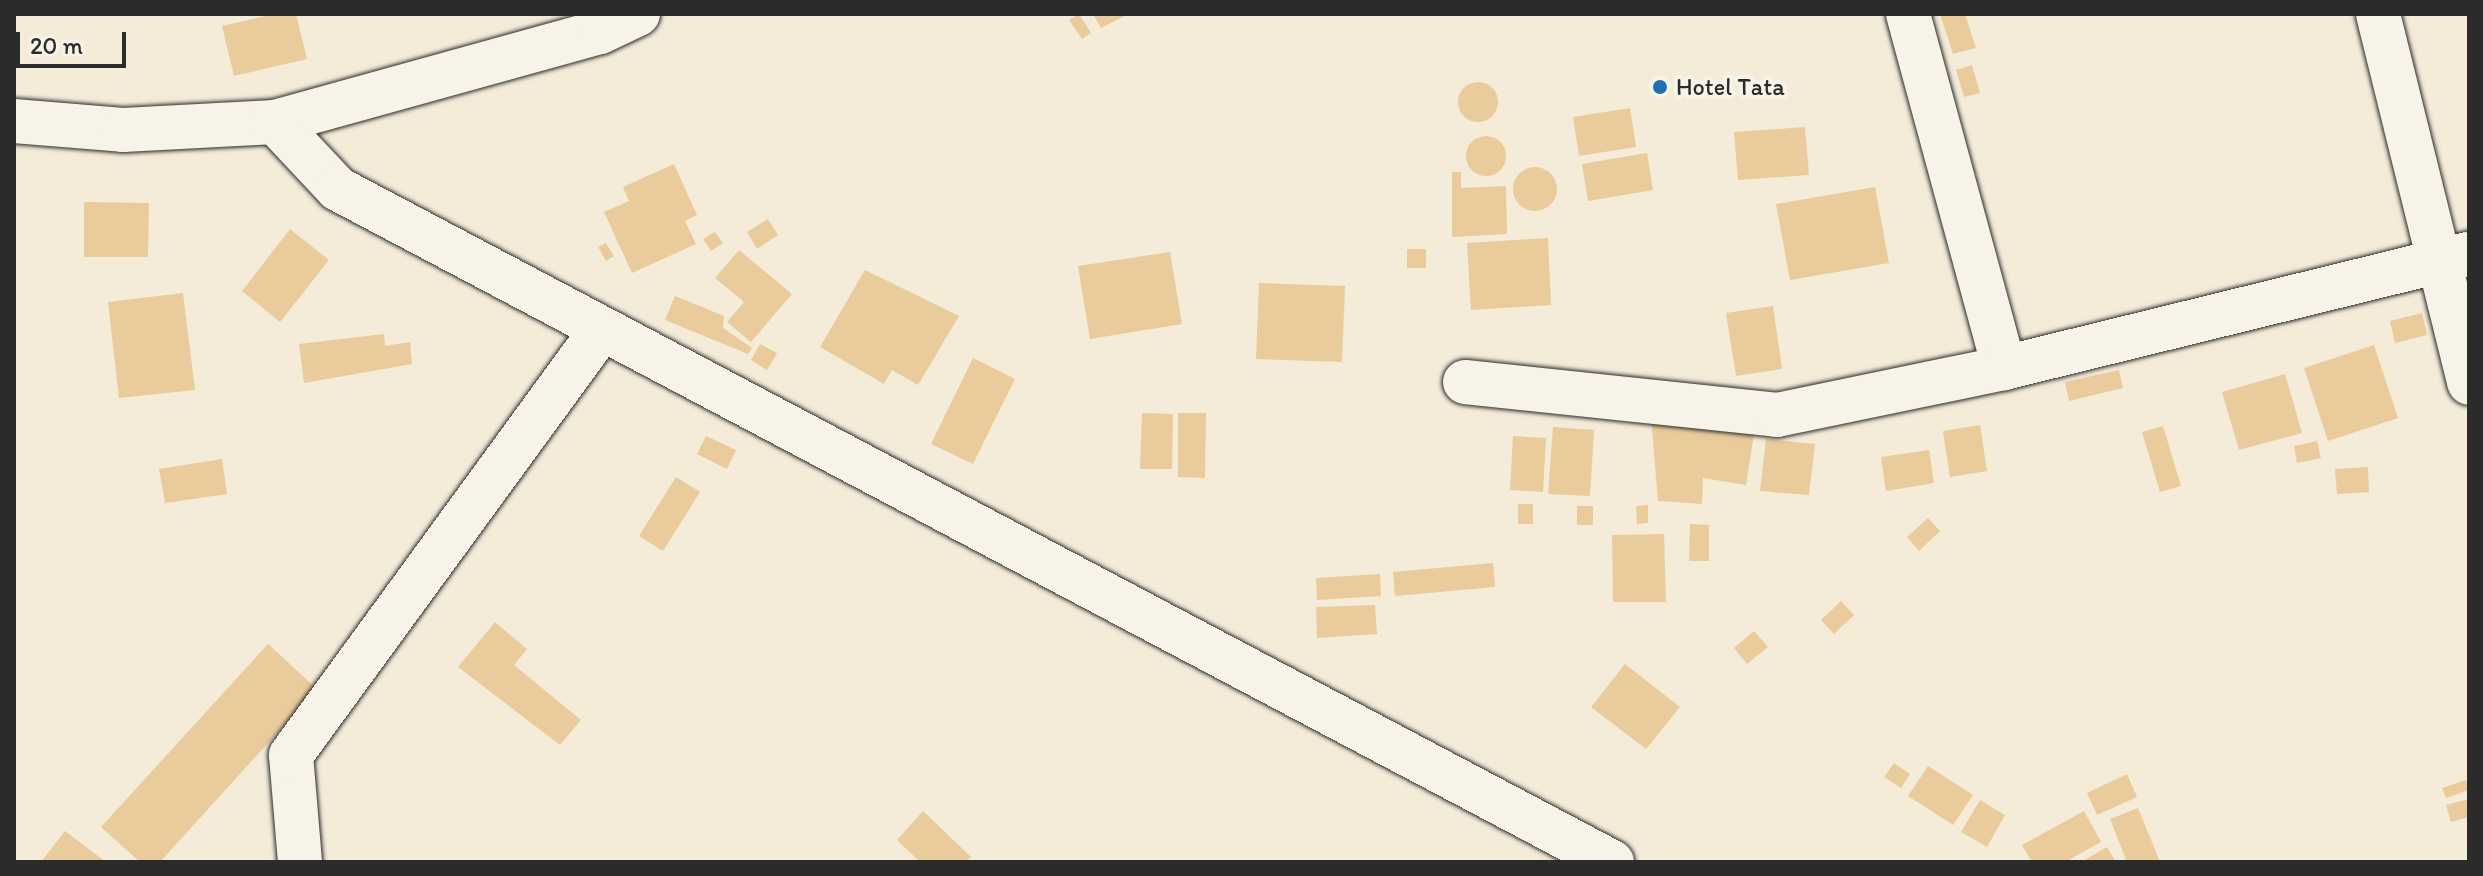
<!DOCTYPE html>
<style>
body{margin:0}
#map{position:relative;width:2483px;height:876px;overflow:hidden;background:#f4ebd9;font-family:Itim,sans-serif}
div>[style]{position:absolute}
.building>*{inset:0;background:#eacb9c}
.round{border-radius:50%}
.roads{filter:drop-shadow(0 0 2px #2b2b2b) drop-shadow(0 0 2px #2b2b2b)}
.minor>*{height:44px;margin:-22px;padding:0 22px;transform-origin:22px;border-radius:22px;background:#f7f3e8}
.dots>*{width:22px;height:22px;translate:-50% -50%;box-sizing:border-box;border:4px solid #f7f3e8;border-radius:50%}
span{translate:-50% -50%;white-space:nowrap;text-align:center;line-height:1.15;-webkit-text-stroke:8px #f7f3e8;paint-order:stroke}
.poi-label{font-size:24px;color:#2b2b2b}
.left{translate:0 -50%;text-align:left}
.frame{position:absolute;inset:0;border:16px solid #2b2b2b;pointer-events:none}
.scale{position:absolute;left:16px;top:32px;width:110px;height:36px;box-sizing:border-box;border:4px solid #2b2b2b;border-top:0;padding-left:10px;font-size:24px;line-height:28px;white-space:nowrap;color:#2b2b2b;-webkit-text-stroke:6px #f7f3e8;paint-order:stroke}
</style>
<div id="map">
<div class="building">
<div style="clip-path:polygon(274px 14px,296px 14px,307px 59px,234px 76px,222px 26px)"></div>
<div style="clip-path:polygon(1079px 14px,1091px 33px,1082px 39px,1069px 20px)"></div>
<div style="clip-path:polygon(1093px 14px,1129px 14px,1101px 28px)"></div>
<div style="clip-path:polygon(1940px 14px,1965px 14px,1976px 48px,1953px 54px)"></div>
<div style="clip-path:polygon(1972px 65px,1980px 93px,1964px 97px,1956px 70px)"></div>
<div class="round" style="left:1458px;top:82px;width:40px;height:40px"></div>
<div style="clip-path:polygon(1630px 108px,1636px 147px,1579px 156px,1573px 117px)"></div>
<div style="clip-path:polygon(1805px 127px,1809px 175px,1738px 180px,1734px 132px)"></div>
<div class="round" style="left:1466px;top:136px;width:40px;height:40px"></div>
<div style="clip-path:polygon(1647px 153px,1653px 190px,1588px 201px,1582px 164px)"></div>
<div style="clip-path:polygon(674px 164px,697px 215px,685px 221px,696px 244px,632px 273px,604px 212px,629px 201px,623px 187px)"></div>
<div class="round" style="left:1513px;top:167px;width:44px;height:44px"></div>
<div style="clip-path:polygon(1452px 172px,1461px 172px,1461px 188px,1506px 186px,1507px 234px,1452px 237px)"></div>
<div style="clip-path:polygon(1875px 187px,1889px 263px,1790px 280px,1776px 204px)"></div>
<div style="clip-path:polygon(84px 202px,149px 203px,148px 257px,84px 257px)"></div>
<div style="clip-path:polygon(768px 219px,778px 235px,757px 249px,747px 232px)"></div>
<div style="clip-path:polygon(290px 229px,329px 260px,280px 322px,242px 291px)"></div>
<div style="clip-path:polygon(715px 232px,723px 243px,711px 251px,703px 239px)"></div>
<div style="clip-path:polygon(1548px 238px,1551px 305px,1471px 310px,1467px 243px)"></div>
<div style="clip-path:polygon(606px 243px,614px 256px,606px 261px,598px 247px)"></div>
<div style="clip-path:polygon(1407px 249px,1426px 249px,1426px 268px,1407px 268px)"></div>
<div style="clip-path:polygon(739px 250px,792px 294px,751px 342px,727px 322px,744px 302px,715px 278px)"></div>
<div style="clip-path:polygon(1170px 252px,1182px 324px,1090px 339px,1078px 266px)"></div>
<div style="clip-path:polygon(865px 270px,959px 316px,918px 385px,892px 370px,884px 384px,820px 347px)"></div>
<div style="clip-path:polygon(1259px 283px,1345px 286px,1342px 362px,1256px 359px)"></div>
<div style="clip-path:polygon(183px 293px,195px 390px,119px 398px,108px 302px)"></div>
<div style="clip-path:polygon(675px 296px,724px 316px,723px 328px,752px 348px,748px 354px,665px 320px)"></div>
<div style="clip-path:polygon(1773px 306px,1782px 369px,1736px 376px,1726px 313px)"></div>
<div style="clip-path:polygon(2422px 313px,2427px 335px,2395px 343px,2390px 321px)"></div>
<div style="clip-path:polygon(384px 334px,385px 346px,410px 342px,412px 364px,304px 383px,299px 344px)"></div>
<div style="clip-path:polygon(760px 344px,777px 353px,767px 370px,751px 360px)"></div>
<div style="clip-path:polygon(2374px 345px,2398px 418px,2328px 441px,2304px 368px)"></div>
<div style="clip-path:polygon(973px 358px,1015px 379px,973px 464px,931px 444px)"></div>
<div style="clip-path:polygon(2119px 370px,2123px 388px,2069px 401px,2065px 382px)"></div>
<div style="clip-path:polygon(2285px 374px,2302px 433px,2239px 450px,2222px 392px)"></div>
<div style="clip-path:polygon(1142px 413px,1173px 414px,1172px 469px,1140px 469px)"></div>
<div style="clip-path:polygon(1178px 413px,1206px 413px,1205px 478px,1178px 477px)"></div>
<div style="clip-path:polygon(1651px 417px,1754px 434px,1746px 485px,1703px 478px,1702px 504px,1658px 501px)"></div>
<div style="clip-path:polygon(1980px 425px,1987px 471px,1950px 477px,1943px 431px)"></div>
<div style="clip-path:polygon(2163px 426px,2181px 486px,2160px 492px,2142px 432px)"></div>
<div style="clip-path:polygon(1553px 427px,1594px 430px,1590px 496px,1548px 494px)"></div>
<div style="clip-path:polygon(706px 436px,736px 450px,727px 469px,697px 454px)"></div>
<div style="clip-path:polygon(1513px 436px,1546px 438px,1543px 492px,1510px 490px)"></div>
<div style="clip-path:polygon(1766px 439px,1815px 444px,1809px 495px,1760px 491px)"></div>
<div style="clip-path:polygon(2317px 441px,2321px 458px,2297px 463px,2294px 446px)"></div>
<div style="clip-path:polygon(1929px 450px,1934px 483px,1886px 491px,1881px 457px)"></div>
<div style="clip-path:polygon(222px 459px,227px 494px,165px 503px,159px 469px)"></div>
<div style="clip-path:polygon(2368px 467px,2369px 492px,2337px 494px,2335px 469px)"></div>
<div style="clip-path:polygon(676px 477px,700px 492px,663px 551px,639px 536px)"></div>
<div style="clip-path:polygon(1518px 504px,1533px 504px,1533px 524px,1518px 524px)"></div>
<div style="clip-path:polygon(1648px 505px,1648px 523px,1637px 524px,1636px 506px)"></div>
<div style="clip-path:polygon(1577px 506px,1593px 506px,1593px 525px,1577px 525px)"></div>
<div style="clip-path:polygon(1928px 518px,1940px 531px,1919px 551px,1907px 537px)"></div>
<div style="clip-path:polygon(1690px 524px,1709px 525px,1709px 561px,1689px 561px)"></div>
<div style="clip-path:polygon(1664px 534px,1666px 602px,1613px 602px,1612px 535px)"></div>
<div style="clip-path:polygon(1493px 563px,1495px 587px,1395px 596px,1393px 572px)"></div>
<div style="clip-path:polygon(1380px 574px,1381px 596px,1317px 600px,1316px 578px)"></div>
<div style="clip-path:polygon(1841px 601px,1854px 615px,1834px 634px,1821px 620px)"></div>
<div style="clip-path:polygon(1375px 605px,1377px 634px,1317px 638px,1316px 607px)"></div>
<div style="clip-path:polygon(495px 622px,527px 649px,514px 665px,581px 720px,560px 745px,458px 667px)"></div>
<div style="clip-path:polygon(1754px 631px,1768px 647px,1747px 664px,1734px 648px)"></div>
<div style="clip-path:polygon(268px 644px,317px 689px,160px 862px,140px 862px,101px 827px)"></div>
<div style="clip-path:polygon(1625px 664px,1680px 707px,1646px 749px,1591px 707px)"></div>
<div style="clip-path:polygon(1894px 763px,1910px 774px,1901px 788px,1884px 777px)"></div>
<div style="clip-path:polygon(1928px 766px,1973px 795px,1953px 825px,1908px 796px)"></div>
<div style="clip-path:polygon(2127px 774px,2137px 797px,2097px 815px,2087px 793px)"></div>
<div style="clip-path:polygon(2466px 780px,2469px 790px,2446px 798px,2442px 788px)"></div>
<div style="clip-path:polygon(2469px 799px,2469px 817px,2451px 822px,2446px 805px)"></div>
<div style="clip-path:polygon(1980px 800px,2005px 815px,1987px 847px,1961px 832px)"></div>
<div style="clip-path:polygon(2138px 808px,2160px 862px,2127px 862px,2110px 819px)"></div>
<div style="clip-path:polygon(923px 811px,971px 857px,966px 862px,920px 862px,897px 840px)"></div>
<div style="clip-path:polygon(2084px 811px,2101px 842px,2065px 862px,2032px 862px,2022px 845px)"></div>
<div style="clip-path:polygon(65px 831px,106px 862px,41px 862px)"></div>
<div style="clip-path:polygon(2107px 847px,2116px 862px,2081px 862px)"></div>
</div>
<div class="roads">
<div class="minor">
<div style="left:1908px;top:14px;width:367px;rotate:74.8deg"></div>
<div style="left:2378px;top:14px;width:380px;rotate:76.1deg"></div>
<div style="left:14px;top:121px;width:109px;rotate:4.7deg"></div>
<div style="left:123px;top:130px;width:152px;rotate:-3deg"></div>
<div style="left:275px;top:122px;width:337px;rotate:-15.5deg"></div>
<div style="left:600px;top:32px;width:42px;rotate:-25.3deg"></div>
<div style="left:275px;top:122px;width:92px;rotate:46.8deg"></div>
<div style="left:338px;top:189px;width:1441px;rotate:27.85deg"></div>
<div style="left:1465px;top:382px;width:314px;rotate:6deg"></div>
<div style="left:1777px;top:415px;width:232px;rotate:-11.7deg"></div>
<div style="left:2004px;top:368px;width:479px;rotate:-13.8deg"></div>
<div style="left:300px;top:862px;width:107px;rotate:-94.8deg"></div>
<div style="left:291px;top:755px;width:527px;rotate:-53.87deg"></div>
</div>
</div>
<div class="dots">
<div style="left:1660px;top:87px;background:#1f6fb2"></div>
</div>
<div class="poi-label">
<span class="left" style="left:1676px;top:87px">Hotel Tata</span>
</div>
<div class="frame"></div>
<div class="scale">20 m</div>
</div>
